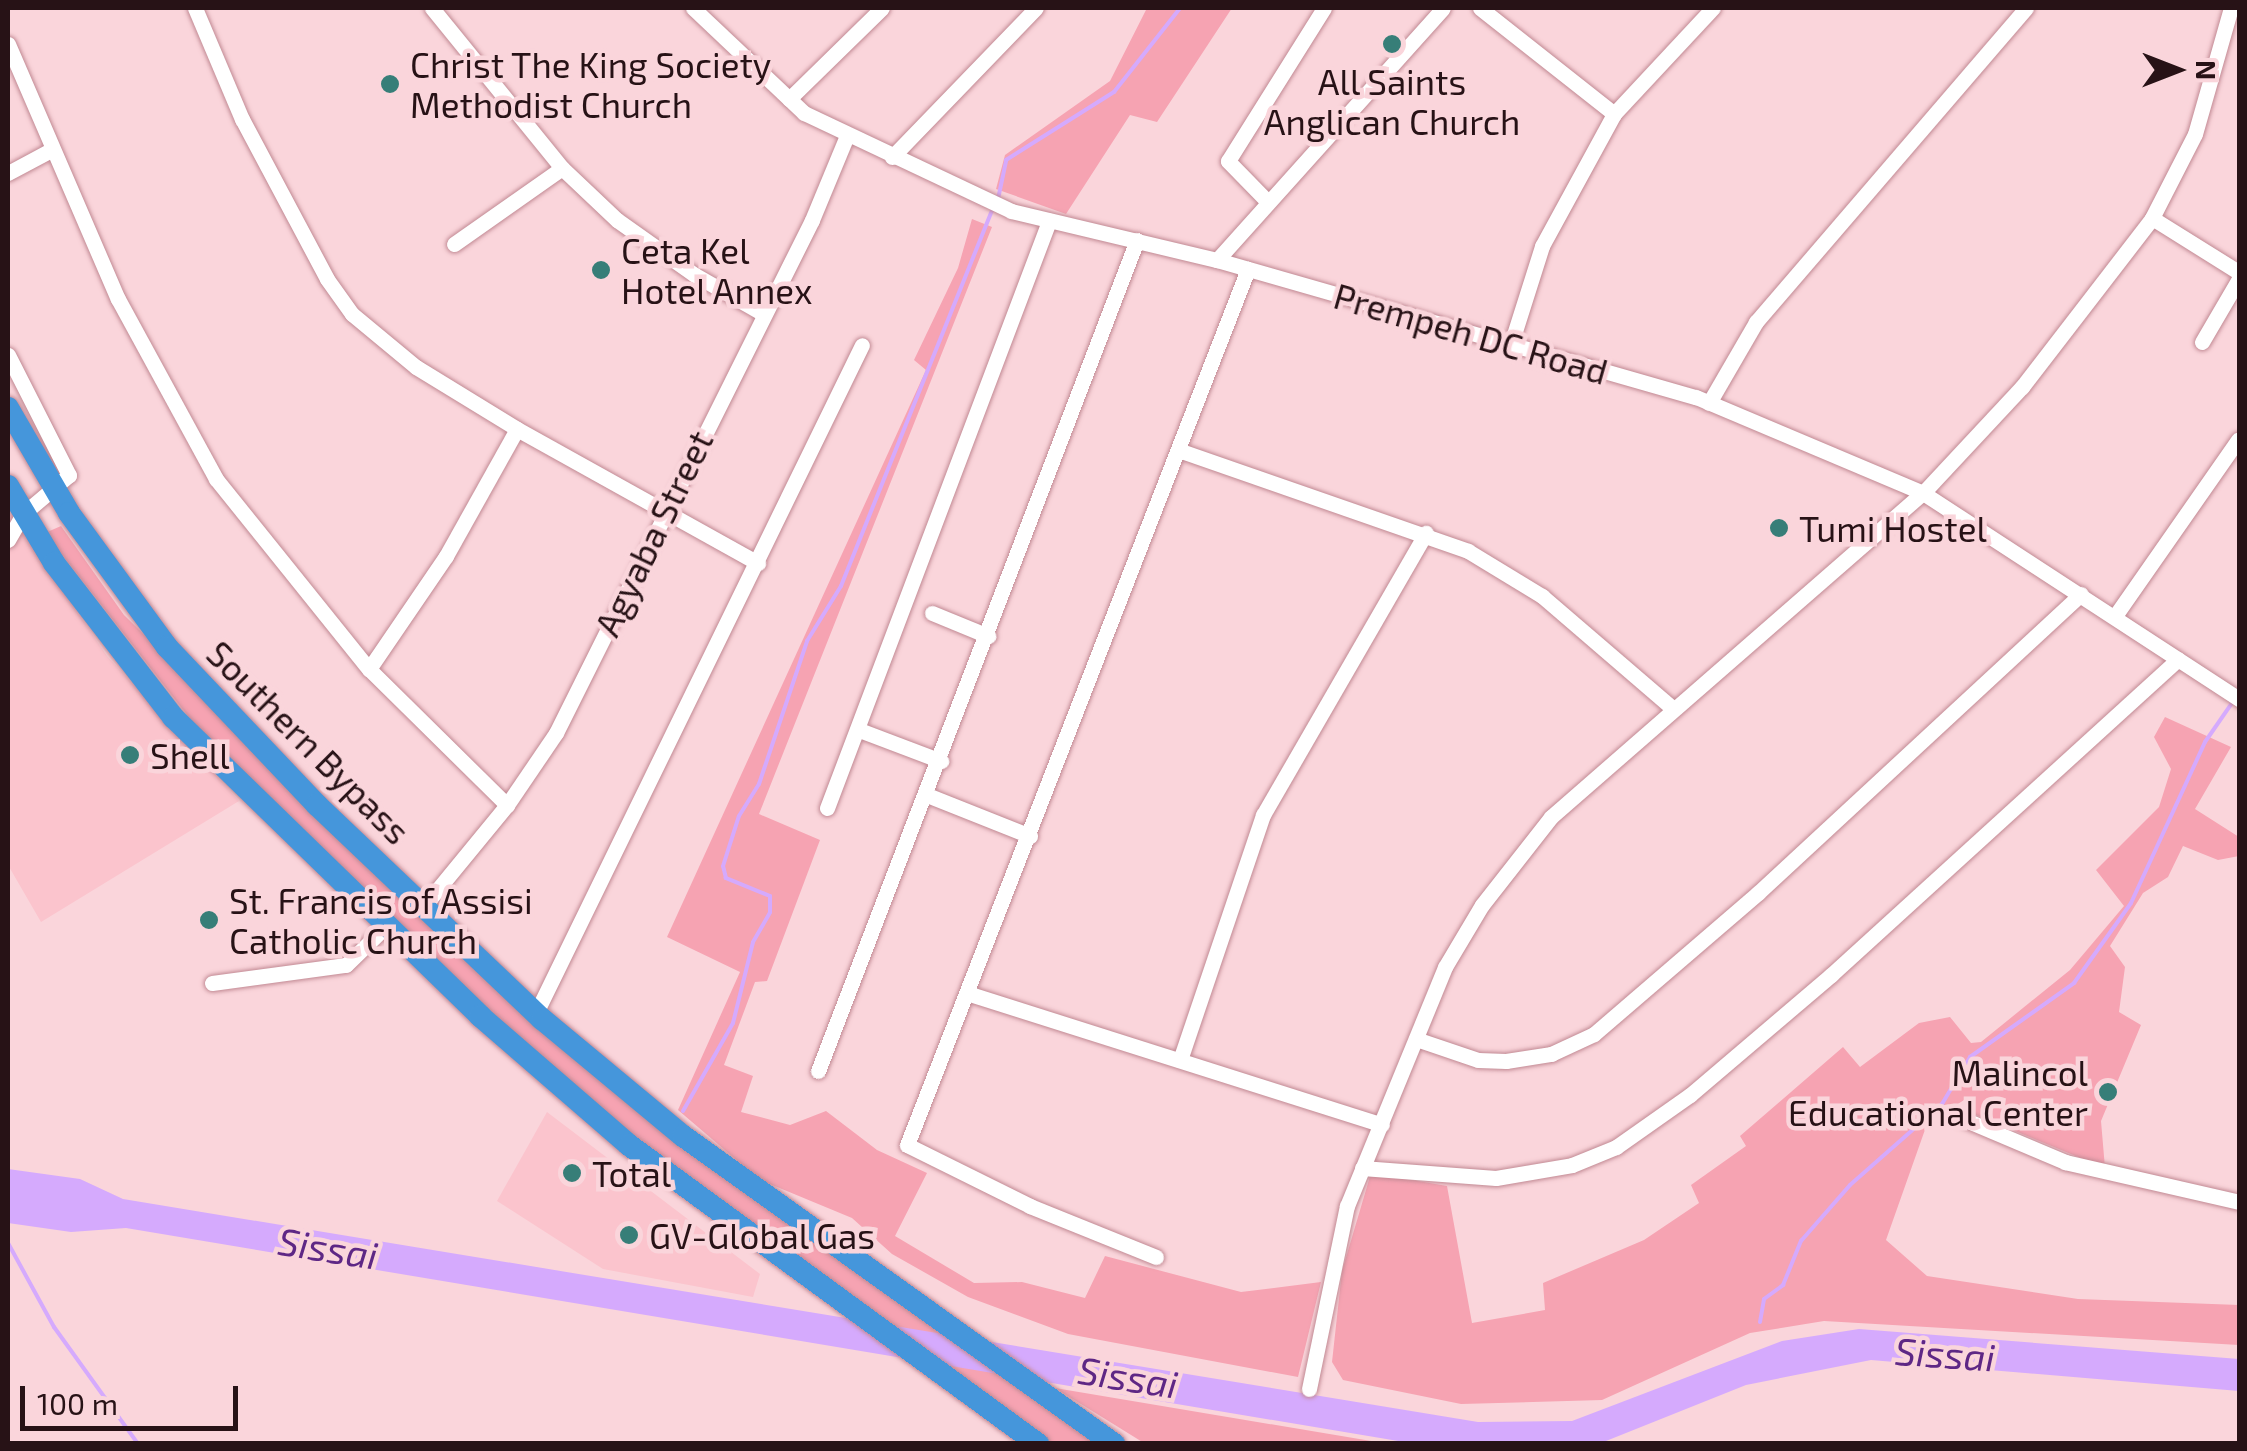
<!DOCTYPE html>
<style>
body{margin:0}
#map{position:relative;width:2247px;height:1451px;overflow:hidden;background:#fad5db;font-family:"Exo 2",sans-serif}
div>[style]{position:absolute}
.built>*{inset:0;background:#fbc4cd}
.green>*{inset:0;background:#f6a3b2}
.water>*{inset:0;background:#d5aafd}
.stream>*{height:4px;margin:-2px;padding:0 2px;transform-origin:2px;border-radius:2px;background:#d5aafd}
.roads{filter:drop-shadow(0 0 2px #c18993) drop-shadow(0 0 2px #c18993)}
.minor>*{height:15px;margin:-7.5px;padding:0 7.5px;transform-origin:7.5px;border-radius:7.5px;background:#fff}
.highway>*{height:22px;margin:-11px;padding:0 11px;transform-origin:11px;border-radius:11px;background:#4596db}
.dots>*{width:28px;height:28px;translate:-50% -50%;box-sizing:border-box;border:5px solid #fad5db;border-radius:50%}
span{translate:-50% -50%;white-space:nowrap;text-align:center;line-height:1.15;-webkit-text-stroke:9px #fad5db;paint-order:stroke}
.poi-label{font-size:35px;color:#271216}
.left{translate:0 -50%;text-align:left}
.right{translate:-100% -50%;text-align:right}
.street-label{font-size:35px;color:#271216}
.water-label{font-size:38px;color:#5e2785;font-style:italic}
.frame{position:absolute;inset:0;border:10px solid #271216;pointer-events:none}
.north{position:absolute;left:2127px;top:20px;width:100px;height:100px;-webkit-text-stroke:8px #fad5db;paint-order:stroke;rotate:90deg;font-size:28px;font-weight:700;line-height:40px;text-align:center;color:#271216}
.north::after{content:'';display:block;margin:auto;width:35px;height:45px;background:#271216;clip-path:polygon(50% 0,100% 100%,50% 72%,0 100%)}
.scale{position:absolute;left:20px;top:1386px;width:218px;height:45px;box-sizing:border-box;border:5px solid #271216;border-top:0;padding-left:12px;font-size:30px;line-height:35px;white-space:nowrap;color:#271216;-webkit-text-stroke:8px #fad5db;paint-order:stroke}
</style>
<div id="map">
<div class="built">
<div style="clip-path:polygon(8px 511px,107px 656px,239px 801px,41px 922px,8px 865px)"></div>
<div style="clip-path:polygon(547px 1112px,760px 1274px,753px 1297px,603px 1269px,497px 1201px)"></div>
</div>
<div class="green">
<div style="clip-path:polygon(1147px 8px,1232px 8px,1157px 122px,1130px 115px,1066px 214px,996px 189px,1005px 155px,1110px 81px)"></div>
<div style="clip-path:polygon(972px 219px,992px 227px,759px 814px,820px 840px,767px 981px,755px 982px,724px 1065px,753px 1076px,741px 1112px,790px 1125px,826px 1111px,877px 1150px,927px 1173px,895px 1236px,974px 1283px,1022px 1282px,1085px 1298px,1105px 1256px,1241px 1292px,1321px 1282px,1298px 1377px,1068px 1334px,968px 1297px,892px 1254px,852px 1218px,760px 1180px,678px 1110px,740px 972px,667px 937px,926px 370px,914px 360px,958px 268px)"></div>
<div style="clip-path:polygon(61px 526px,124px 615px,514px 998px,955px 1343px,939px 1365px,632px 1134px,498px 1019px,192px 721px,45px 533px)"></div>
<div style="clip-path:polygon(2165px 717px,2231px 747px,2195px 809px,2239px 837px,2239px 856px,2218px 860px,2183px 846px,2168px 877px,2143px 893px,2110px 946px,2125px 967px,2119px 1012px,2141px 1025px,2101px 1121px,2105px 1168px,1969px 1112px,1964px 1100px,1927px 1124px,1886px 1240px,1927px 1276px,2078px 1299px,2239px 1305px,2239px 1345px,1824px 1321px,1750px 1333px,1602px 1400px,1461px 1404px,1343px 1380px,1332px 1362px,1342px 1271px,1371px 1173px,1447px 1186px,1472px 1323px,1545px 1310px,1543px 1283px,1644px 1240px,1699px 1203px,1691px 1185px,1746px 1146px,1740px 1136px,1843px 1047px,1860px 1067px,1919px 1023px,1950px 1017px,1971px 1043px,1981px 1042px,2070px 970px,2124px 906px,2096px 870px,2159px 807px,2171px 769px,2154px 737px)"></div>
<div style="clip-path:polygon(963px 1348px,1100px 1443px,1052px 1443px,947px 1370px)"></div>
<div style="clip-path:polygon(1055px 1388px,1383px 1443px,1144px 1443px)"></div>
</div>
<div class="water">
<div style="clip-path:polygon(8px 1169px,80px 1179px,123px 1199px,1478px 1422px,1572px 1421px,1782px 1341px,1859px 1329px,2239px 1359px,2239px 1391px,1871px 1360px,1746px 1385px,1601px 1443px,1410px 1443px,126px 1228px,71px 1232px,8px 1223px)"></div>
</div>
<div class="stream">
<div style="left:998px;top:199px;width:40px;rotate:-78deg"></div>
<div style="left:1006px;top:160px;width:128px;rotate:-32.2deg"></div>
<div style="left:1114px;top:92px;width:107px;rotate:-51.8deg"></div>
<div style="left:683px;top:1111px;width:101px;rotate:-60.4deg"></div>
<div style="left:733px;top:1023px;width:83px;rotate:-76.1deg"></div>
<div style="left:753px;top:942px;width:34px;rotate:-60deg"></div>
<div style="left:770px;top:912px;width:16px;rotate:-90deg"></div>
<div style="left:770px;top:896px;width:48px;rotate:-157.8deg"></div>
<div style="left:726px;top:878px;width:12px;rotate:-104deg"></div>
<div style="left:723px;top:866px;width:52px;rotate:-72.3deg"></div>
<div style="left:739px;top:816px;width:38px;rotate:-58deg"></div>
<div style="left:759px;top:784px;width:151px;rotate:-71.4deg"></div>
<div style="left:807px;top:641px;width:65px;rotate:-58.3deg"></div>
<div style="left:841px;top:586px;width:408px;rotate:-68.1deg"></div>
<div style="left:8px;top:1243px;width:96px;rotate:61.3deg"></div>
<div style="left:54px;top:1327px;width:144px;rotate:54.3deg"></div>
<div style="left:1760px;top:1322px;width:23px;rotate:-80deg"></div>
<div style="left:1764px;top:1299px;width:24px;rotate:-36deg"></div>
<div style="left:1783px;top:1285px;width:48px;rotate:-67.8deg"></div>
<div style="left:1801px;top:1241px;width:74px;rotate:-48.8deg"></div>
<div style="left:1850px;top:1185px;width:123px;rotate:-41.4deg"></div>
<div style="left:1942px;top:1104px;width:55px;rotate:-59.2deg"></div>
<div style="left:1970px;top:1057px;width:128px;rotate:-35.4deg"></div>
<div style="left:2074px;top:983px;width:98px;rotate:-54.5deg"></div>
<div style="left:2131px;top:903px;width:177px;rotate:-65.3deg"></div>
<div style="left:2205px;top:742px;width:51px;rotate:-55.4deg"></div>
</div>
<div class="roads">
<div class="minor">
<div style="left:195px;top:8px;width:121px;rotate:67.1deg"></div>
<div style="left:242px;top:119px;width:181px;rotate:62deg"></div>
<div style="left:327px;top:279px;width:43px;rotate:54.5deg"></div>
<div style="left:352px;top:314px;width:83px;rotate:39.6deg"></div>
<div style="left:416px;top:367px;width:119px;rotate:31.5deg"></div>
<div style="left:517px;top:429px;width:276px;rotate:29.1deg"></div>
<div style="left:432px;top:8px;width:206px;rotate:50.9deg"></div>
<div style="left:562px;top:168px;width:76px;rotate:43.4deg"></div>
<div style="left:617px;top:220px;width:95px;rotate:35.2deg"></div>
<div style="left:695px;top:275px;width:77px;rotate:29.6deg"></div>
<div style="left:693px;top:8px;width:153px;rotate:43.4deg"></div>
<div style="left:804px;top:113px;width:229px;rotate:25.3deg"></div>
<div style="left:1011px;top:211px;width:212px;rotate:13.4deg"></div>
<div style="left:1217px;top:260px;width:498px;rotate:16deg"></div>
<div style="left:1696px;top:397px;width:246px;rotate:22.9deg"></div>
<div style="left:1923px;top:493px;width:379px;rotate:33.1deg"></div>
<div style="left:1480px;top:8px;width:171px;rotate:38.3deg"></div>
<div style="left:8px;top:44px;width:278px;rotate:66.7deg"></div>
<div style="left:118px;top:299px;width:205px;rotate:61.4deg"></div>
<div style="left:216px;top:479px;width:244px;rotate:51.2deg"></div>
<div style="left:369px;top:669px;width:194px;rotate:44.6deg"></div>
<div style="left:789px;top:99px;width:130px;rotate:-44.4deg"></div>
<div style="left:892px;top:157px;width:207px;rotate:-46deg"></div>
<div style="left:8px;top:173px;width:47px;rotate:-28.2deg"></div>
<div style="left:1267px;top:201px;width:56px;rotate:-134.3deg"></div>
<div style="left:1228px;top:161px;width:181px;rotate:-57.9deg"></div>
<div style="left:2152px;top:218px;width:104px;rotate:32deg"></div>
<div style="left:454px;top:244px;width:132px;rotate:-35.1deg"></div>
<div style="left:1217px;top:260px;width:338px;rotate:-48.1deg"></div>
<div style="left:2202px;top:342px;width:75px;rotate:-59.7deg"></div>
<div style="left:1511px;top:344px;width:103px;rotate:-72.4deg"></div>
<div style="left:1542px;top:246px;width:150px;rotate:-61.4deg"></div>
<div style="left:1614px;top:114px;width:145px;rotate:-47deg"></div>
<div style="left:8px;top:355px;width:135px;rotate:63.1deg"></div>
<div style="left:69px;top:475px;width:60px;rotate:139.7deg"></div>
<div style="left:23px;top:514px;width:30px;rotate:120deg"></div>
<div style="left:1709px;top:403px;width:94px;rotate:-59.9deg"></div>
<div style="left:1756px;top:322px;width:414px;rotate:-49.3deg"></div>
<div style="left:1181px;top:451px;width:304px;rotate:19.2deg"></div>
<div style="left:1468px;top:551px;width:87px;rotate:31.3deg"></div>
<div style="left:1542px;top:596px;width:172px;rotate:40.7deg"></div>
<div style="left:932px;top:613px;width:61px;rotate:22.3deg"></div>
<div style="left:2115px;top:616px;width:215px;rotate:-55.1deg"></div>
<div style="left:369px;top:669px;width:137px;rotate:-55.7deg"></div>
<div style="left:446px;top:556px;width:145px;rotate:-60.8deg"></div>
<div style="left:859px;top:730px;width:88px;rotate:20.7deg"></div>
<div style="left:927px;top:795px;width:111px;rotate:21.7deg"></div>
<div style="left:827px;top:808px;width:628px;rotate:-69.28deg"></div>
<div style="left:424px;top:906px;width:131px;rotate:-50.6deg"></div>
<div style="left:507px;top:805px;width:87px;rotate:-55.8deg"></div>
<div style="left:556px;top:733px;width:573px;rotate:-63.48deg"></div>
<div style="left:812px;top:220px;width:89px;rotate:-67.5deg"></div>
<div style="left:212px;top:983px;width:135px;rotate:-7.7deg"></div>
<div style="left:346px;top:965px;width:56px;rotate:-44.3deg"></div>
<div style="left:970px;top:994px;width:432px;rotate:17.6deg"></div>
<div style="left:536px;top:1013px;width:743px;rotate:-63.99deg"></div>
<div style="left:1416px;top:1039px;width:65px;rotate:18.7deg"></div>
<div style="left:1478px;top:1060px;width:28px;rotate:2deg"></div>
<div style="left:1506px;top:1061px;width:46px;rotate:-8.8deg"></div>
<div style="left:1551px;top:1054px;width:47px;rotate:-24.9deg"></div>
<div style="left:1594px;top:1034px;width:216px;rotate:-40.7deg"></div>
<div style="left:1758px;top:893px;width:440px;rotate:-42.8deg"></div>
<div style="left:1180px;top:1060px;width:259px;rotate:-71.3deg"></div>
<div style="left:1263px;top:815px;width:326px;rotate:-60deg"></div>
<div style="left:818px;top:1071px;width:890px;rotate:-69deg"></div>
<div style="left:1954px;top:1115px;width:121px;rotate:22.9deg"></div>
<div style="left:2065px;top:1162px;width:180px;rotate:12.9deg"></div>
<div style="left:1362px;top:1168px;width:134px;rotate:4.3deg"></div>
<div style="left:1496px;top:1178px;width:77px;rotate:-9.7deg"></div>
<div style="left:1572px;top:1165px;width:48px;rotate:-22.2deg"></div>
<div style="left:1616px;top:1147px;width:90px;rotate:-35.1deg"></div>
<div style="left:1690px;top:1095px;width:185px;rotate:-40.4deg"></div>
<div style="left:1831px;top:975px;width:469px;rotate:-42.3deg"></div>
<div style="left:1156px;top:1257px;width:136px;rotate:-158deg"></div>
<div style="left:1030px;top:1206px;width:137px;rotate:-153.6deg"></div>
<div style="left:907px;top:1145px;width:940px;rotate:-68.73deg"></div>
<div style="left:1309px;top:1389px;width:187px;rotate:-78.3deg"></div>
<div style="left:1347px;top:1206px;width:258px;rotate:-67.7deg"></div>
<div style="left:1445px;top:967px;width:72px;rotate:-59.2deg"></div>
<div style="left:1482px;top:905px;width:112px;rotate:-51.9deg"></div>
<div style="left:1551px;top:817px;width:493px;rotate:-41.1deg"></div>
<div style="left:1923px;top:493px;width:145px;rotate:-47deg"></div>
<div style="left:2022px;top:387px;width:213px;rotate:-52.4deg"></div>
<div style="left:2152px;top:218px;width:94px;rotate:-62.9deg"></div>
<div style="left:2195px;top:134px;width:131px;rotate:-74.1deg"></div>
</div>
<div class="highway">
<div style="left:8px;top:408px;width:121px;rotate:59.8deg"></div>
<div style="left:69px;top:513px;width:166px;rotate:53.8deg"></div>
<div style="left:167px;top:647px;width:218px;rotate:46.5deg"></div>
<div style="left:317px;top:805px;width:311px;rotate:43.6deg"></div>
<div style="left:542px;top:1019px;width:183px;rotate:39.7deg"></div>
<div style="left:683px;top:1136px;width:530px;rotate:35.55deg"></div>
<div style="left:8px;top:486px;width:90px;rotate:59.1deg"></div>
<div style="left:54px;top:563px;width:195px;rotate:52.3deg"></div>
<div style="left:173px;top:717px;width:429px;rotate:44.2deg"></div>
<div style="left:480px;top:1016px;width:197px;rotate:40.9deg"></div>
<div style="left:629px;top:1145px;width:507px;rotate:36.17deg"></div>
</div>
</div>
<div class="dots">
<div style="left:1392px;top:44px;background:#377e78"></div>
<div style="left:390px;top:84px;background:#377e78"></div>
<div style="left:601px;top:270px;background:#377e78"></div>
<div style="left:1779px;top:528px;background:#377e78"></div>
<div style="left:130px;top:755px;background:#377e78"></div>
<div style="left:209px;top:920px;background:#377e78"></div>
<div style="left:2108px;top:1092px;background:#377e78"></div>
<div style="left:572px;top:1173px;background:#377e78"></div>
<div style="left:629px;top:1235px;background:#377e78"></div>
</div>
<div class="poi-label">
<span class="left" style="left:410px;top:84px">Christ The King Society<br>Methodist Church</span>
<span style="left:1392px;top:101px">All Saints<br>Anglican Church</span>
<span class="left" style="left:621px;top:270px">Ceta Kel<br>Hotel Annex</span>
<span class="left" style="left:1799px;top:528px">Tumi Hostel</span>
<span class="left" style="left:150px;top:755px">Shell</span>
<span class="left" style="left:229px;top:920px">St. Francis of Assisi<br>Catholic Church</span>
<span class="right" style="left:2088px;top:1092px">Malincol<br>Educational Center</span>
<span class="left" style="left:592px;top:1173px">Total</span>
<span class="left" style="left:649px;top:1235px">GV-Global Gas</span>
</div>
<div class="street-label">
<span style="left:1471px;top:333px;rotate:16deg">Prempeh DC Road</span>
<span style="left:653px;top:533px;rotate:-64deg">Agyaba Street</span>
<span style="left:309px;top:742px;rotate:45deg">Southern Bypass</span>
</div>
<div class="water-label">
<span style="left:328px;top:1248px;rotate:9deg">Sissai</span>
<span style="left:1945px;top:1354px;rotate:4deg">Sissai</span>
<span style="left:1128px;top:1377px;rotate:9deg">Sissai</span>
</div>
<div class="frame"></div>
<div class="north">N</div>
<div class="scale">100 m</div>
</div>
